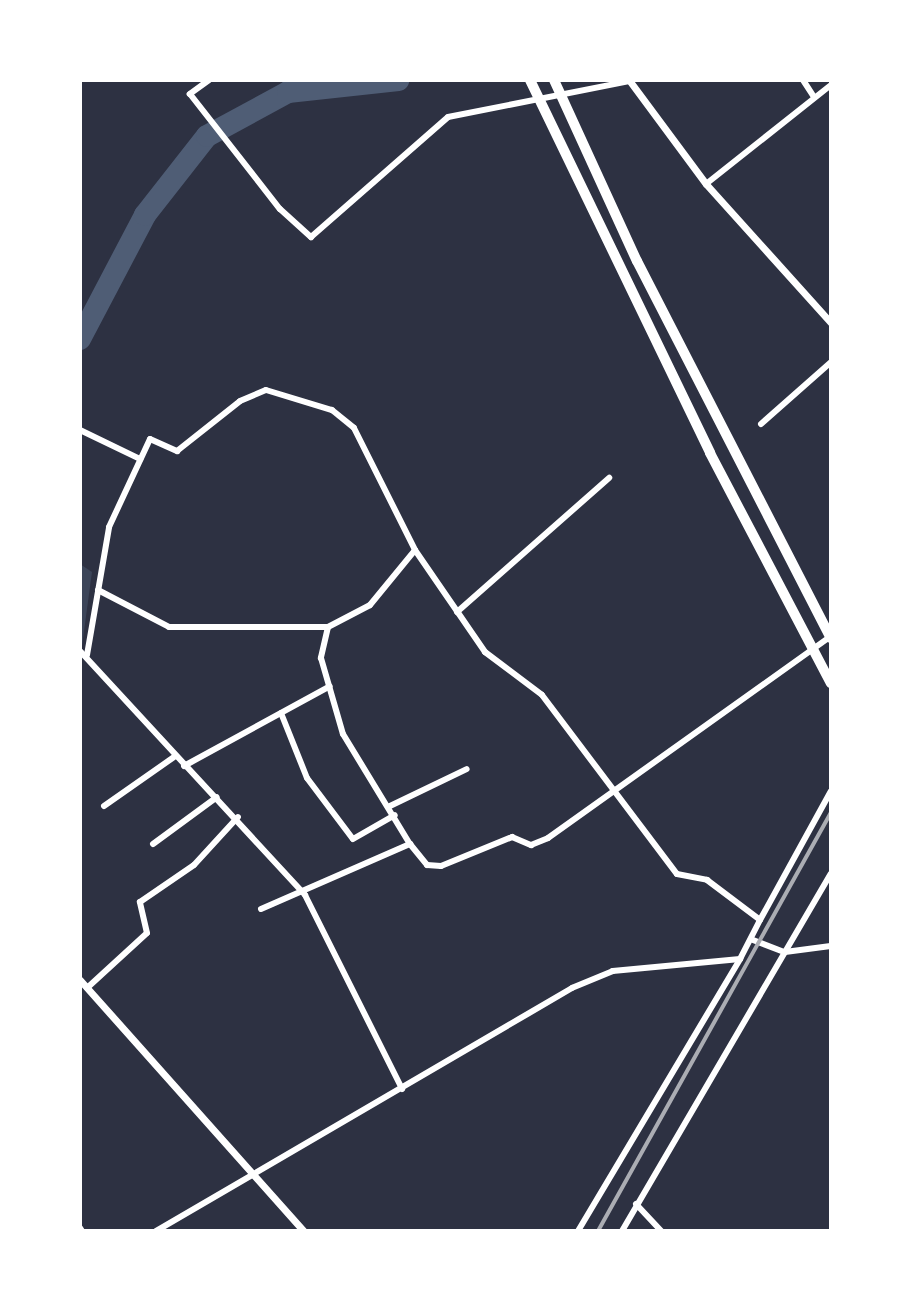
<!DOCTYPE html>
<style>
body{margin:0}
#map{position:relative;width:911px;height:1311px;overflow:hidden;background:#2d3142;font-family:"DejaVu Sans",sans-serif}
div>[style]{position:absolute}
.green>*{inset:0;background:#3c4559}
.river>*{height:22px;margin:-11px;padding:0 11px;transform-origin:11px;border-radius:11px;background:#4f5d75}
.minor>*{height:6px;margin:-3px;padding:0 3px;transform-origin:3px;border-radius:3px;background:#fff}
.tertiary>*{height:7px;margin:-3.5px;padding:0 3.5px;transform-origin:3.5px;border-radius:3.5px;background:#fff}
.trunk>*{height:10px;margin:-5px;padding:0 5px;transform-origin:5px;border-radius:5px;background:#fff}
.rail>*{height:4px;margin:-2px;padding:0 2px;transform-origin:2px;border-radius:2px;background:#abadb3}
span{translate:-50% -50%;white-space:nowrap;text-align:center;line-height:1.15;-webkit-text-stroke:8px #fff;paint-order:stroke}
.frame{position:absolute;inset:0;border:82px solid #fff;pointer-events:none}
</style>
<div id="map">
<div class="green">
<div style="clip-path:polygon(80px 564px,92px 572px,82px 646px,80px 645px)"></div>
</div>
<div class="river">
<div style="left:80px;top:339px;width:140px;rotate:-62.3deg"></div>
<div style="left:145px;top:215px;width:100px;rotate:-51.9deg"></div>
<div style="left:207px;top:136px;width:92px;rotate:-28.5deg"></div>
<div style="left:288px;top:92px;width:111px;rotate:-6.2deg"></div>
</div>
<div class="minor">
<div style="left:209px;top:80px;width:24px;rotate:144deg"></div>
<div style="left:190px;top:94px;width:146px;rotate:52deg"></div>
<div style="left:280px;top:209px;width:42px;rotate:42.1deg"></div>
<div style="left:311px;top:237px;width:182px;rotate:-41.2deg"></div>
<div style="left:448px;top:117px;width:186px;rotate:-11.2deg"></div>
<div style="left:803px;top:80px;width:20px;rotate:57deg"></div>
<div style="left:706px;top:184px;width:159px;rotate:-38.4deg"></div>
<div style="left:761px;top:424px;width:94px;rotate:-41.5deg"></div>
<div style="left:80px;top:430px;width:67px;rotate:25.8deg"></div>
<div style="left:98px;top:590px;width:80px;rotate:27.5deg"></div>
<div style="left:169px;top:627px;width:159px"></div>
<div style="left:328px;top:627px;width:47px;rotate:-27.6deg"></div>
<div style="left:370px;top:605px;width:71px;rotate:-50.7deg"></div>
<div style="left:457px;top:612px;width:203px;rotate:-41.4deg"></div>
<div style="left:328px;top:627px;width:32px;rotate:103deg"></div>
<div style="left:321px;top:658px;width:79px;rotate:73.9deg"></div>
<div style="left:343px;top:734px;width:129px;rotate:58.7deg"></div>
<div style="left:410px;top:844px;width:27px;rotate:51deg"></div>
<div style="left:427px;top:865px;width:14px;rotate:4deg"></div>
<div style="left:441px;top:866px;width:77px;rotate:-22.2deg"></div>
<div style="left:512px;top:837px;width:21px;rotate:23deg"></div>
<div style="left:531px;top:845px;width:18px;rotate:-22deg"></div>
<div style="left:548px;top:838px;width:348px;rotate:-35.5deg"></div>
<div style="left:80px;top:651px;width:332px;rotate:47.3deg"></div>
<div style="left:305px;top:895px;width:217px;rotate:63.4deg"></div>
<div style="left:87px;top:655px;width:130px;rotate:-80.2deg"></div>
<div style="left:109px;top:527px;width:97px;rotate:-65deg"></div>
<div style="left:150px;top:439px;width:30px;rotate:24deg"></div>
<div style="left:177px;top:451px;width:80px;rotate:-38.4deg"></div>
<div style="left:240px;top:401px;width:28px;rotate:-23deg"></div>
<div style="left:266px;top:390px;width:69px;rotate:16.9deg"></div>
<div style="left:332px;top:410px;width:28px;rotate:39deg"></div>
<div style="left:354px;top:428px;width:136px;rotate:63.4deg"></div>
<div style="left:415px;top:550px;width:124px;rotate:55.5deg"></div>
<div style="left:485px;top:652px;width:71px;rotate:37deg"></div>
<div style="left:542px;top:695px;width:224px;rotate:53deg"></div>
<div style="left:677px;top:874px;width:31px;rotate:11deg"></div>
<div style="left:707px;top:880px;width:66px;rotate:37deg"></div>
<div style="left:760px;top:920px;width:44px;rotate:117.1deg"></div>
<div style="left:740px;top:959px;width:128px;rotate:174.6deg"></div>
<div style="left:613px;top:971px;width:44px;rotate:157.5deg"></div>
<div style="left:572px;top:988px;width:482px;rotate:149.7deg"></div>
<div style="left:281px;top:713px;width:70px;rotate:68.2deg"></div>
<div style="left:307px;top:778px;width:76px;rotate:53deg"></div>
<div style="left:353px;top:839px;width:48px;rotate:-29.7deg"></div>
<div style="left:184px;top:766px;width:166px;rotate:-28.7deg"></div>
<div style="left:104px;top:806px;width:85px;rotate:-35deg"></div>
<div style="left:390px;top:806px;width:85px;rotate:-25.7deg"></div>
<div style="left:153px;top:844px;width:79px;rotate:-36.3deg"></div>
<div style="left:261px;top:909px;width:163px;rotate:-23.6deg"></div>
<div style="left:760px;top:920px;width:147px;rotate:-61.2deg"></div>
<div style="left:753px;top:940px;width:34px;rotate:21deg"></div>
<div style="left:785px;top:952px;width:46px;rotate:-7.4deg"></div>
<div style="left:87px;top:988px;width:81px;rotate:-42.5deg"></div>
<div style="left:147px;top:933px;width:32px;rotate:-103deg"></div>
<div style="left:140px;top:902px;width:65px;rotate:-34.4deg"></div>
<div style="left:194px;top:865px;width:65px;rotate:-47.5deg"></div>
<div style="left:636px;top:1204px;width:37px;rotate:47deg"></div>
<div style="left:80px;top:1228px;width:4px;rotate:56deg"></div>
<div style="left:578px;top:1231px;width:317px;rotate:-59.2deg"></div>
<div style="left:622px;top:1231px;width:414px;rotate:-59.7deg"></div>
</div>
<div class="tertiary">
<div style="left:629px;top:80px;width:129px;rotate:53.5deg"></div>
<div style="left:706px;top:184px;width:187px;rotate:48deg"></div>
<div style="left:80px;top:980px;width:336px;rotate:48.3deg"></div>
</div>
<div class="trunk">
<div style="left:530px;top:80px;width:414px;rotate:64.2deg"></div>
<div style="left:710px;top:453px;width:260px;rotate:62.3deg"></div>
<div style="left:554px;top:80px;width:199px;rotate:65.4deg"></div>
<div style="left:637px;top:261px;width:424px;rotate:62.8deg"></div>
</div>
<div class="rail">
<div style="left:598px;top:1231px;width:479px;rotate:-60.9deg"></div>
</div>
<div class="frame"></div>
</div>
